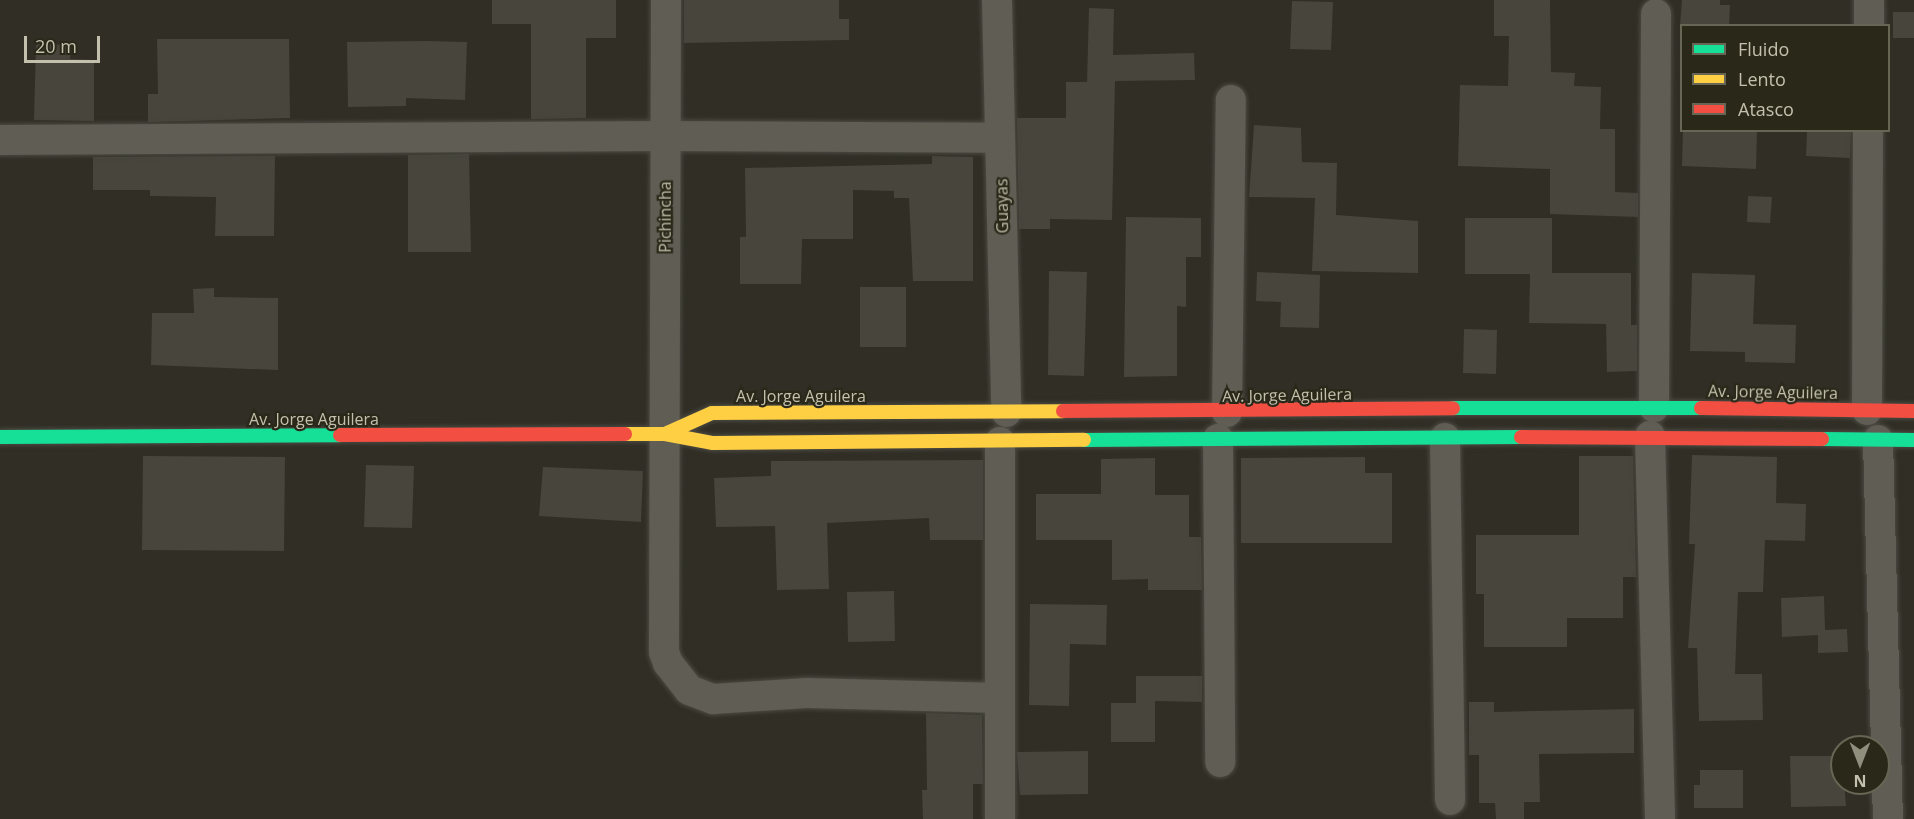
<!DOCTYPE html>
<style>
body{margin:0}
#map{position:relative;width:1914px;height:819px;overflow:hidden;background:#302e25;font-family:"Open Sans",sans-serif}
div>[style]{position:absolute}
.building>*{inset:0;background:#47453c}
.roads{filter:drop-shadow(0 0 2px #4b4a42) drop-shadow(0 0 2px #4b4a42)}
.street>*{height:30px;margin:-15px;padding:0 15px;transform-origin:15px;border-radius:15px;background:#5f5d54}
.fast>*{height:14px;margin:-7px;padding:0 7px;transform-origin:7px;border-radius:7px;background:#16e098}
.slow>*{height:14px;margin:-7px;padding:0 7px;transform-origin:7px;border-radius:7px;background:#ffcf43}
.jam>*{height:14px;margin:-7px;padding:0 7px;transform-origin:7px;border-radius:7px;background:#f24e42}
span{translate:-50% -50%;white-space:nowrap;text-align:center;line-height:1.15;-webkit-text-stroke:4.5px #2a2819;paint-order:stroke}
.street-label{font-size:16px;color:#c3c1ad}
.legend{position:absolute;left:1680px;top:24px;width:210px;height:108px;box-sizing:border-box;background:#2a2819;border:2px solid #676554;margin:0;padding:8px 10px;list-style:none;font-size:18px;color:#c3c1ad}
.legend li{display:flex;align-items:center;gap:12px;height:30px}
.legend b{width:30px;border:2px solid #676554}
.north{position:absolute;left:1830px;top:735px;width:60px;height:60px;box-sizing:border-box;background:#2a2819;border:2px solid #676554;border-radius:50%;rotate:180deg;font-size:16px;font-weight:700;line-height:24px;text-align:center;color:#c3c1ad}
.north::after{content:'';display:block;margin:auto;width:21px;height:27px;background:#908e7d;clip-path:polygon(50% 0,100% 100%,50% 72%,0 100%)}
.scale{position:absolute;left:24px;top:36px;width:76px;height:27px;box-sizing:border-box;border:3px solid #c3c1ad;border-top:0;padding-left:8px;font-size:18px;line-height:21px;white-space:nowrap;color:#c3c1ad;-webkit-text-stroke:4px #2a2819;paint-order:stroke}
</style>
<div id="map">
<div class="building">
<div style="clip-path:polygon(492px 0,616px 0,616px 38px,586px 38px,586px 118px,531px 119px,531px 24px,492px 24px)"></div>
<div style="clip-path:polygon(684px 0,839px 0,839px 19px,849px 19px,849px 40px,684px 43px)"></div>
<div style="clip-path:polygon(1494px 0,1550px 0,1551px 72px,1575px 73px,1574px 86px,1601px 87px,1600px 129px,1615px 129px,1615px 192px,1638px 193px,1638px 217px,1550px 214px,1550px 169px,1458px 166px,1460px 85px,1508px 86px,1509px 36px,1494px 36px)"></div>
<div style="clip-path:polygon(1682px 0,1720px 0,1720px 5px,1730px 5px,1729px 26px,1680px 26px)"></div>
<div style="clip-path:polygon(1292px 1px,1333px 2px,1331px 50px,1290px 49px)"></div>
<div style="clip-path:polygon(1089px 8px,1114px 9px,1113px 55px,1194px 53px,1195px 80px,1115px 81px,1112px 220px,1050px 219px,1050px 229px,1019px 229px,1017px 118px,1066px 118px,1066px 82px,1087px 82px)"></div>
<div style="clip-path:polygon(1893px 12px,1914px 12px,1914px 38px,1893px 38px)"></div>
<div style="clip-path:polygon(157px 39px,289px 39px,290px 118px,148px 122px,148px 94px,158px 94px)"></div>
<div style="clip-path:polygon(426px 41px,467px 42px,465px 100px,406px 98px,406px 106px,348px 107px,347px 42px)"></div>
<div style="clip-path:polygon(36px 44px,71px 45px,70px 59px,94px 60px,94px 121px,34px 120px)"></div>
<div style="clip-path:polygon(1254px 125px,1301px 128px,1302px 162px,1337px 163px,1336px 215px,1418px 221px,1418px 273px,1312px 271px,1315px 198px,1249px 197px)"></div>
<div style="clip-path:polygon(1683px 130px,1757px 130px,1756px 169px,1682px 166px)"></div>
<div style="clip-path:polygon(1807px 130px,1851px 130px,1850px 158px,1806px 156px)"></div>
<div style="clip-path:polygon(469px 154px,471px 252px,408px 252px,408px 155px)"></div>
<div style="clip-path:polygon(275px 156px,274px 236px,215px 236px,216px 197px,150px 196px,150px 190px,93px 190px,93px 157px)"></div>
<div style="clip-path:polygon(932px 156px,973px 157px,973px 281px,913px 281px,909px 198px,894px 198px,894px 191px,853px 190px,853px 239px,802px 239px,801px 284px,740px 284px,740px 237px,746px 237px,745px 168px,932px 164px)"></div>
<div style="clip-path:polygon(1748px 196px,1772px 197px,1770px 223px,1747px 222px)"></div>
<div style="clip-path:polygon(1126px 217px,1201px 218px,1201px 257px,1186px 257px,1186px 307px,1177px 306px,1177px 376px,1124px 377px)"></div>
<div style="clip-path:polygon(1465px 218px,1552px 218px,1552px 273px,1631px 273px,1631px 325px,1637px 325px,1637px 371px,1607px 372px,1606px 324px,1529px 323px,1530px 274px,1465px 274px)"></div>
<div style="clip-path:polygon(1049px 271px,1087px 272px,1084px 376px,1048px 375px)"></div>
<div style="clip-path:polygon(1257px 272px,1320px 275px,1319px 328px,1280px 327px,1281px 302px,1256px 301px)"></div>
<div style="clip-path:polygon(1692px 273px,1755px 275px,1753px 324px,1796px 325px,1795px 363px,1745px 362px,1745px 352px,1690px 351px)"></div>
<div style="clip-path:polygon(860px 287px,906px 287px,906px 347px,860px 347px)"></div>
<div style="clip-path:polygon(214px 288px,214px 297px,278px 298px,278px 370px,151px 365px,152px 313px,194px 313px,193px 289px)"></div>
<div style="clip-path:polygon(1464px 329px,1497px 330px,1496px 374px,1463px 373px)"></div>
<div style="clip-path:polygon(1692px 455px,1777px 457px,1776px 503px,1806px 504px,1805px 541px,1765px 540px,1763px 592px,1738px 592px,1735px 674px,1762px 674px,1763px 720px,1699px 721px,1697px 648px,1688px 648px,1695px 544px,1689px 544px)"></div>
<div style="clip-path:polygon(143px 456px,285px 457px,284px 551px,142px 550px)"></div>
<div style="clip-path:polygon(1579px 456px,1633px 456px,1636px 577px,1623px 577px,1623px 618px,1567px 618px,1567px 647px,1484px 647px,1484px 594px,1476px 594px,1476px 535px,1579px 535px)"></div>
<div style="clip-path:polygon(1365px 457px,1365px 473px,1392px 473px,1392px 543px,1241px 543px,1241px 458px)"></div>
<div style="clip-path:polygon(1155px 458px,1155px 495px,1189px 495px,1189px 537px,1201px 537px,1202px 590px,1148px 590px,1148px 579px,1112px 580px,1112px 540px,1036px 540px,1036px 494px,1101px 494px,1101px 459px)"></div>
<div style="clip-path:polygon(983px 460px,983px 540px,930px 540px,929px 518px,827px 523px,829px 589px,777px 590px,775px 526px,716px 527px,714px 478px,771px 476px,771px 461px)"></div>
<div style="clip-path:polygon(366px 465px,414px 466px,412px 528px,364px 527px)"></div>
<div style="clip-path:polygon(543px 467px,643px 471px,641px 522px,539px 516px)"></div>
<div style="clip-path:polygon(894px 591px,895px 641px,848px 642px,847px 592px)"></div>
<div style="clip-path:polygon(1824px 596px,1825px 630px,1847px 629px,1848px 652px,1818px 653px,1818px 635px,1782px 637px,1781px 598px)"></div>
<div style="clip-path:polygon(1030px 604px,1107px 605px,1106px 645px,1070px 644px,1069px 706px,1029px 705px)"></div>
<div style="clip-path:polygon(1136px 676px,1202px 676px,1202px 702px,1155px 701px,1155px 742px,1111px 742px,1111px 703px,1136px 703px)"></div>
<div style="clip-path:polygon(1469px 702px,1494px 702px,1494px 712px,1634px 709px,1634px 753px,1539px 754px,1540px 802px,1524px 802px,1524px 819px,1496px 819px,1495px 803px,1479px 803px,1479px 755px,1469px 755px)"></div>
<div style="clip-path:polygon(926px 713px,982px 715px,983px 784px,973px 784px,973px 819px,923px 819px,922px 790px,927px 790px)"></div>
<div style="clip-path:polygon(1088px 751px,1088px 794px,1020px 795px,1017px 752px)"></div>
<div style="clip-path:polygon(1790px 756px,1842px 756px,1846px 806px,1791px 807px)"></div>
<div style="clip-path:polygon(1700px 770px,1743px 770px,1743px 808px,1694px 808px,1694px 785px,1700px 785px)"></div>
</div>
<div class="roads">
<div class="street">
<div style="left:666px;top:0;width:652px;rotate:90.18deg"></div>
<div style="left:664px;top:652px;width:12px;rotate:70deg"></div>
<div style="left:668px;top:663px;width:34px;rotate:52deg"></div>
<div style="left:689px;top:690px;width:26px;rotate:21deg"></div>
<div style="left:713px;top:699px;width:94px;rotate:-3.7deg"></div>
<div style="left:807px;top:693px;width:193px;rotate:1.5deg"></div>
<div style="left:997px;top:0;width:412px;rotate:88.7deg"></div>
<div style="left:1869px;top:0;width:26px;rotate:90deg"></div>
<div style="left:0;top:140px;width:665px;rotate:-0.34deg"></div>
<div style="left:665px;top:136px;width:335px;rotate:0.3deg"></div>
<div style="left:1654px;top:407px;width:393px;rotate:-89.7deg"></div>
<div style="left:1867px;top:410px;width:280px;rotate:-89.8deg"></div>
<div style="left:1227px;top:412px;width:312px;rotate:-89.3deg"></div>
<div style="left:1650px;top:436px;width:383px;rotate:88.5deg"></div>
<div style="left:1445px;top:438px;width:362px;rotate:89.2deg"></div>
<div style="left:1218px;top:439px;width:323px;rotate:89.6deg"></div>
<div style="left:1878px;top:440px;width:379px;rotate:88.5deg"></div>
<div style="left:1000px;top:819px;width:377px;rotate:-90deg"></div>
</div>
<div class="fast">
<div style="left:1453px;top:408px;width:248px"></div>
<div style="left:0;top:437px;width:340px;rotate:-0.3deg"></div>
<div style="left:1822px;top:439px;width:92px;rotate:0.6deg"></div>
<div style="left:1084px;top:440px;width:437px;rotate:-0.4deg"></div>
</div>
<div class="slow">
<div style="left:625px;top:434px;width:40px"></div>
<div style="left:665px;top:434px;width:49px;rotate:10.6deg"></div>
<div style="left:713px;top:443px;width:371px;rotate:-0.5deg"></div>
<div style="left:665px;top:434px;width:51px;rotate:-24.1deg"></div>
<div style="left:712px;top:413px;width:351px;rotate:-0.3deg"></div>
</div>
<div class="jam">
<div style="left:1701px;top:408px;width:213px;rotate:0.8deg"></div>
<div style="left:1063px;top:411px;width:390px;rotate:-0.4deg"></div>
<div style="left:340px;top:435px;width:285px;rotate:-0.2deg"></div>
<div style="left:1521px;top:437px;width:301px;rotate:0.4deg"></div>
</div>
</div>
<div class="street-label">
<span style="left:1002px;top:206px;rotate:-91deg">Guayas</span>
<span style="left:665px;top:217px;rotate:-90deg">Pichincha</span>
<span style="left:1773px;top:392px;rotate:1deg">Av. Jorge Aguilera</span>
<span style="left:1287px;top:395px;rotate:-1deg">Av. Jorge Aguilera</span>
<span style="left:801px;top:396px">Av. Jorge Aguilera</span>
<span style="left:314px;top:419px">Av. Jorge Aguilera</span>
</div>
<ul class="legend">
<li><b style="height:8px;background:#16e098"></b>Fluido</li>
<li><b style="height:8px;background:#ffcf43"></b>Lento</li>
<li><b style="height:8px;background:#f24e42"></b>Atasco</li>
</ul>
<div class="north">N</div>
<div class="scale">20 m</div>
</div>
